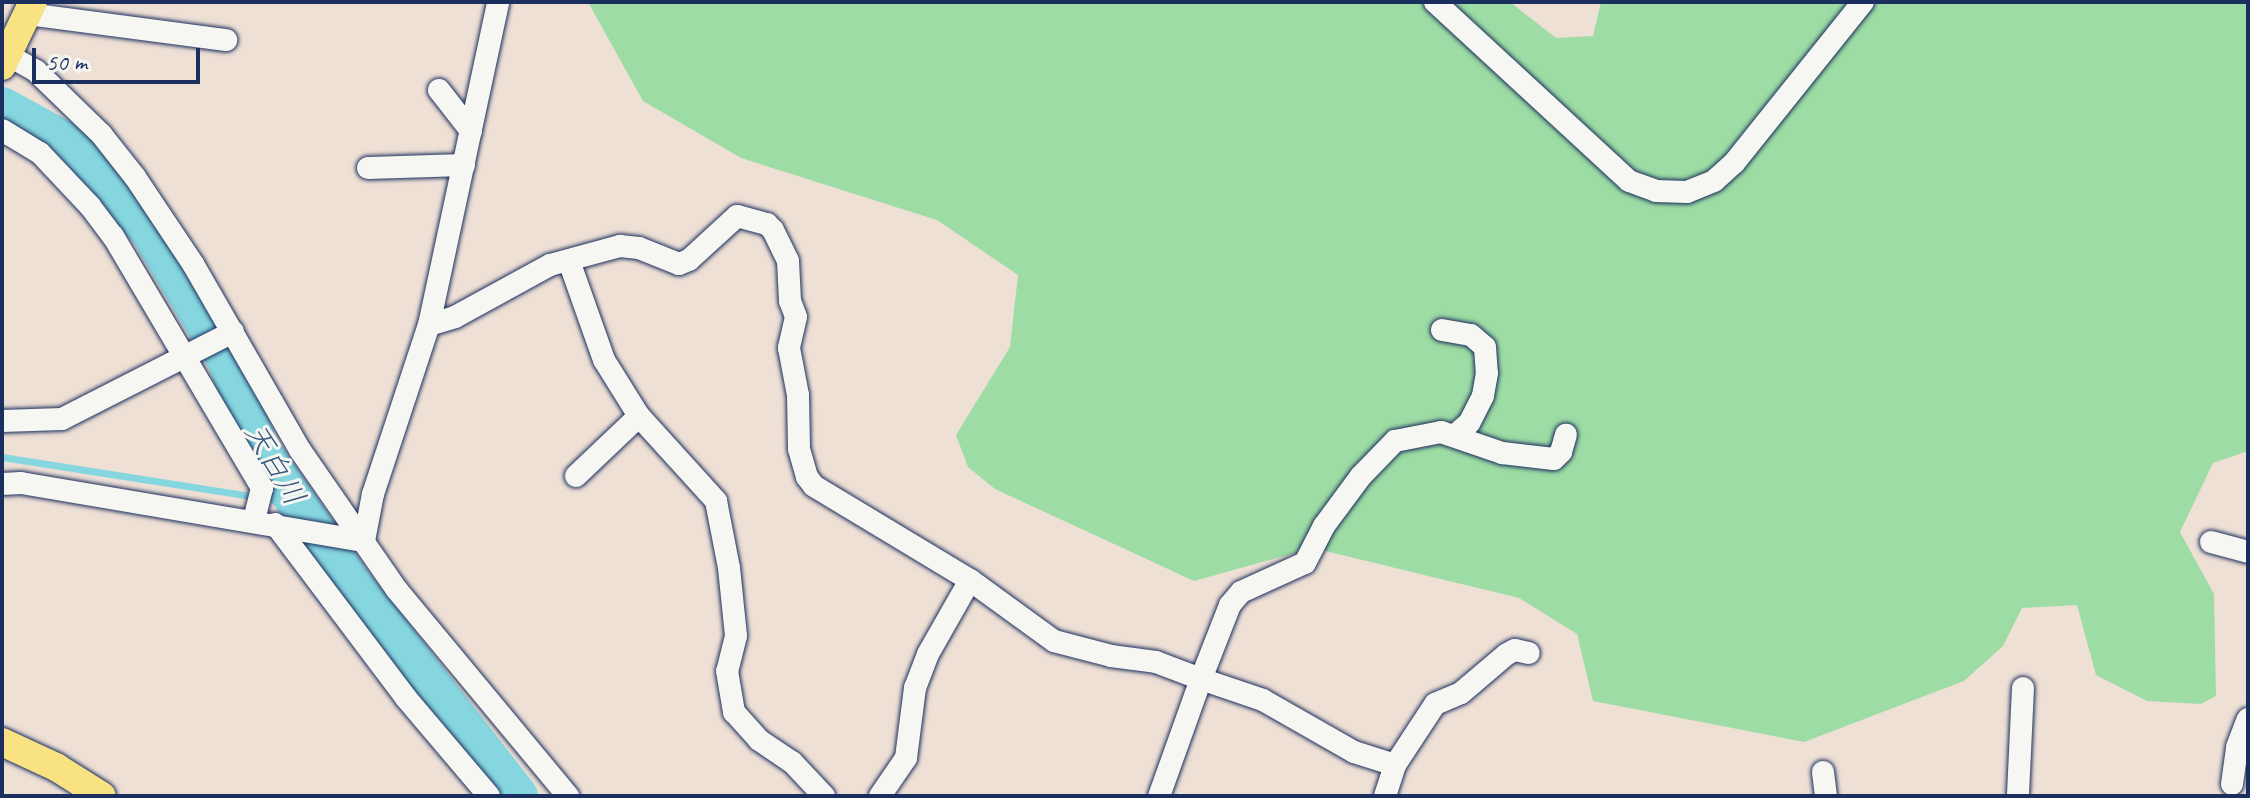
<!DOCTYPE html>
<meta charset="utf-8">
<style>
body{margin:0}
#map{position:relative;width:2250px;height:798px;overflow:hidden;background:#efe0d6;font-family:Caveat,"Klee One",sans-serif}
div>[style]{position:absolute}
.green>*{inset:0;background:#9ddca4}
.stream>*{height:7px;margin:-3.5px;padding:0 3.5px;transform-origin:3.5px;border-radius:3.5px;background:#86d6e0}
.river>*{height:40px;margin:-20px;padding:0 20px;transform-origin:20px;border-radius:20px;background:#86d6e0}
.roads{filter:drop-shadow(0 0 2px #1b2f5e) drop-shadow(0 0 2px #1b2f5e)}
.minor>*{height:22px;margin:-11px;padding:0 11px;transform-origin:11px;border-radius:11px;background:#f6f6f2}
.major>*{height:28px;margin:-14px;padding:0 14px;transform-origin:14px;border-radius:14px;background:#f8e281}
span{translate:-50% -50%;white-space:nowrap;text-align:center;line-height:1.15;-webkit-text-stroke:6px #f6f6f2;paint-order:stroke}
.water-label{font-size:30px;color:#36597e;font-style:italic}
.frame{position:absolute;inset:0;border:4px solid #1b2f5e;pointer-events:none}
.scale{position:absolute;left:32px;top:48px;width:168px;height:36px;box-sizing:border-box;border:4px solid #1b2f5e;border-top:0;padding-left:10px;font-size:24px;line-height:28px;white-space:nowrap;color:#1b2f5e;-webkit-text-stroke:6px #f6f6f2;paint-order:stroke}
</style>
<div id="map">
<div class="green">
<div style="clip-path:polygon(588px 2px,1510px 2px,1556px 38px,1593px 36px,1601px 2px,2248px 2px,2248px 451px,2213px 463px,2180px 532px,2214px 594px,2216px 696px,2201px 704px,2147px 701px,2096px 675px,2077px 605px,2022px 608px,2003px 646px,1964px 681px,1804px 742px,1593px 701px,1577px 634px,1519px 598px,1313px 548px,1194px 581px,995px 489px,968px 467px,956px 435px,1010px 347px,1018px 275px,937px 220px,741px 158px,643px 101px)"></div>
</div>
<div class="stream">
<div style="left:2px;top:457px;width:297px;rotate:8.9deg"></div>
</div>
<div class="river">
<div style="left:2px;top:107px;width:73px;rotate:28.7deg"></div>
<div style="left:66px;top:142px;width:122px;rotate:46.7deg"></div>
<div style="left:150px;top:231px;width:152px;rotate:59.2deg"></div>
<div style="left:228px;top:362px;width:88px;rotate:70.7deg"></div>
<div style="left:257px;top:445px;width:163px;rotate:55.5deg"></div>
<div style="left:349px;top:579px;width:275px;rotate:52.1deg"></div>
</div>
<div class="roads">
<div class="minor">
<div style="left:1435px;top:2px;width:264px;rotate:42.7deg"></div>
<div style="left:1629px;top:181px;width:29px;rotate:20deg"></div>
<div style="left:1656px;top:191px;width:31px;rotate:2deg"></div>
<div style="left:1687px;top:192px;width:29px;rotate:-22deg"></div>
<div style="left:1714px;top:181px;width:27px;rotate:-42deg"></div>
<div style="left:1734px;top:163px;width:206px;rotate:-51.3deg"></div>
<div style="left:28px;top:14px;width:200px;rotate:7.5deg"></div>
<div style="left:2px;top:52px;width:39px;rotate:29deg"></div>
<div style="left:36px;top:71px;width:91px;rotate:44.1deg"></div>
<div style="left:101px;top:134px;width:55px;rotate:51.7deg"></div>
<div style="left:135px;top:177px;width:105px;rotate:56.3deg"></div>
<div style="left:193px;top:264px;width:215px;rotate:60.1deg"></div>
<div style="left:300px;top:450px;width:170px;rotate:55.3deg"></div>
<div style="left:397px;top:590px;width:268px;rotate:50.3deg"></div>
<div style="left:439px;top:90px;width:52px;rotate:52deg"></div>
<div style="left:2px;top:130px;width:44px;rotate:31.2deg"></div>
<div style="left:40px;top:153px;width:73px;rotate:46.7deg"></div>
<div style="left:90px;top:206px;width:38px;rotate:53deg"></div>
<div style="left:113px;top:236px;width:293px;rotate:59.4deg"></div>
<div style="left:262px;top:488px;width:34px;rotate:104deg"></div>
<div style="left:368px;top:168px;width:96px;rotate:-1.8deg"></div>
<div style="left:569px;top:261px;width:105px;rotate:70.5deg"></div>
<div style="left:604px;top:360px;width:66px;rotate:58deg"></div>
<div style="left:639px;top:416px;width:115px;rotate:47.8deg"></div>
<div style="left:716px;top:501px;width:68px;rotate:79deg"></div>
<div style="left:729px;top:568px;width:68px;rotate:84.1deg"></div>
<div style="left:736px;top:636px;width:36px;rotate:104deg"></div>
<div style="left:727px;top:671px;width:42px;rotate:80.3deg"></div>
<div style="left:734px;top:712px;width:38px;rotate:48deg"></div>
<div style="left:759px;top:740px;width:40px;rotate:34deg"></div>
<div style="left:792px;top:762px;width:47px;rotate:46.7deg"></div>
<div style="left:429px;top:325px;width:27px;rotate:-17deg"></div>
<div style="left:455px;top:317px;width:108px;rotate:-28.7deg"></div>
<div style="left:550px;top:265px;width:73px;rotate:-15.2deg"></div>
<div style="left:620px;top:246px;width:19px;rotate:6deg"></div>
<div style="left:639px;top:248px;width:43px;rotate:21.8deg"></div>
<div style="left:679px;top:264px;width:11px;rotate:-22deg"></div>
<div style="left:689px;top:260px;width:65px;rotate:-42.5deg"></div>
<div style="left:737px;top:216px;width:31px;rotate:15deg"></div>
<div style="left:767px;top:224px;width:8px;rotate:45deg"></div>
<div style="left:773px;top:230px;width:34px;rotate:64deg"></div>
<div style="left:788px;top:261px;width:40px;rotate:87.1deg"></div>
<div style="left:790px;top:301px;width:17px;rotate:69deg"></div>
<div style="left:796px;top:317px;width:32px;rotate:103deg"></div>
<div style="left:789px;top:348px;width:48px;rotate:79.2deg"></div>
<div style="left:798px;top:395px;width:54px;rotate:88.9deg"></div>
<div style="left:799px;top:449px;width:29px;rotate:74deg"></div>
<div style="left:807px;top:477px;width:11px;rotate:52deg"></div>
<div style="left:814px;top:486px;width:182px;rotate:31.1deg"></div>
<div style="left:970px;top:580px;width:104px;rotate:36deg"></div>
<div style="left:1054px;top:641px;width:59px;rotate:14.7deg"></div>
<div style="left:1111px;top:656px;width:45px;rotate:7.6deg"></div>
<div style="left:1156px;top:662px;width:48px;rotate:20.7deg"></div>
<div style="left:1201px;top:679px;width:124px;rotate:109.7deg"></div>
<div style="left:1442px;top:330px;width:29px;rotate:10deg"></div>
<div style="left:1471px;top:335px;width:18px;rotate:41deg"></div>
<div style="left:1485px;top:347px;width:26px;rotate:86deg"></div>
<div style="left:1487px;top:373px;width:23px;rotate:100deg"></div>
<div style="left:1483px;top:396px;width:30px;rotate:117deg"></div>
<div style="left:1469px;top:423px;width:20px;rotate:139deg"></div>
<div style="left:2px;top:421px;width:60px;rotate:-1.9deg"></div>
<div style="left:62px;top:419px;width:192px;rotate:-27deg"></div>
<div style="left:576px;top:476px;width:87px;rotate:-43.6deg"></div>
<div style="left:2px;top:484px;width:19px;rotate:-3deg"></div>
<div style="left:21px;top:483px;width:348px;rotate:9.6deg"></div>
<div style="left:275px;top:524px;width:218px;rotate:53deg"></div>
<div style="left:406px;top:698px;width:128px;rotate:49.7deg"></div>
<div style="left:364px;top:541px;width:48px;rotate:-79.2deg"></div>
<div style="left:373px;top:494px;width:178px;rotate:-71.7deg"></div>
<div style="left:429px;top:325px;width:330px;rotate:-77.9deg"></div>
<div style="left:2211px;top:542px;width:38px;rotate:15deg"></div>
<div style="left:1395px;top:765px;width:43px;rotate:-162.4deg"></div>
<div style="left:1354px;top:752px;width:105px;rotate:-150.3deg"></div>
<div style="left:1263px;top:700px;width:65px;rotate:-161.3deg"></div>
<div style="left:1201px;top:679px;width:79px;rotate:-68.6deg"></div>
<div style="left:1230px;top:605px;width:17px;rotate:-50deg"></div>
<div style="left:1241px;top:592px;width:70px;rotate:-24.4deg"></div>
<div style="left:1305px;top:563px;width:42px;rotate:-62.8deg"></div>
<div style="left:1324px;top:526px;width:62px;rotate:-53.5deg"></div>
<div style="left:1361px;top:476px;width:49px;rotate:-45.8deg"></div>
<div style="left:1395px;top:441px;width:47px;rotate:-11.1deg"></div>
<div style="left:1441px;top:432px;width:65px;rotate:19deg"></div>
<div style="left:1502px;top:453px;width:52px;rotate:6.6deg"></div>
<div style="left:1554px;top:459px;width:10px;rotate:-45deg"></div>
<div style="left:1561px;top:452px;width:18px;rotate:-74deg"></div>
<div style="left:1823px;top:772px;width:24px;rotate:83deg"></div>
<div style="left:2232px;top:784px;width:37px;rotate:-82deg"></div>
<div style="left:2237px;top:747px;width:30px;rotate:-69deg"></div>
<div style="left:2018px;top:794px;width:106px;rotate:-87.3deg"></div>
<div style="left:880px;top:796px;width:46px;rotate:-55.6deg"></div>
<div style="left:906px;top:758px;width:71px;rotate:-82.7deg"></div>
<div style="left:915px;top:688px;width:36px;rotate:-69deg"></div>
<div style="left:928px;top:654px;width:85px;rotate:-60.4deg"></div>
<div style="left:1385px;top:796px;width:33px;rotate:-72deg"></div>
<div style="left:1395px;top:765px;width:73px;rotate:-56.7deg"></div>
<div style="left:1435px;top:704px;width:28px;rotate:-23deg"></div>
<div style="left:1461px;top:693px;width:60px;rotate:-40.3deg"></div>
<div style="left:1507px;top:654px;width:9px;rotate:-27deg"></div>
<div style="left:1515px;top:650px;width:14px;rotate:12deg"></div>
</div>
<div class="major">
<div style="left:2px;top:66px;width:71px;rotate:-64.2deg"></div>
<div style="left:2px;top:742px;width:60px;rotate:24.8deg"></div>
<div style="left:56px;top:767px;width:54px;rotate:32.2deg"></div>
</div>
</div>
<div class="water-label">
<span style="left:275px;top:464px;rotate:60deg">天白川</span>
</div>
<div class="frame"></div>
<div class="scale">50 m</div>
</div>
